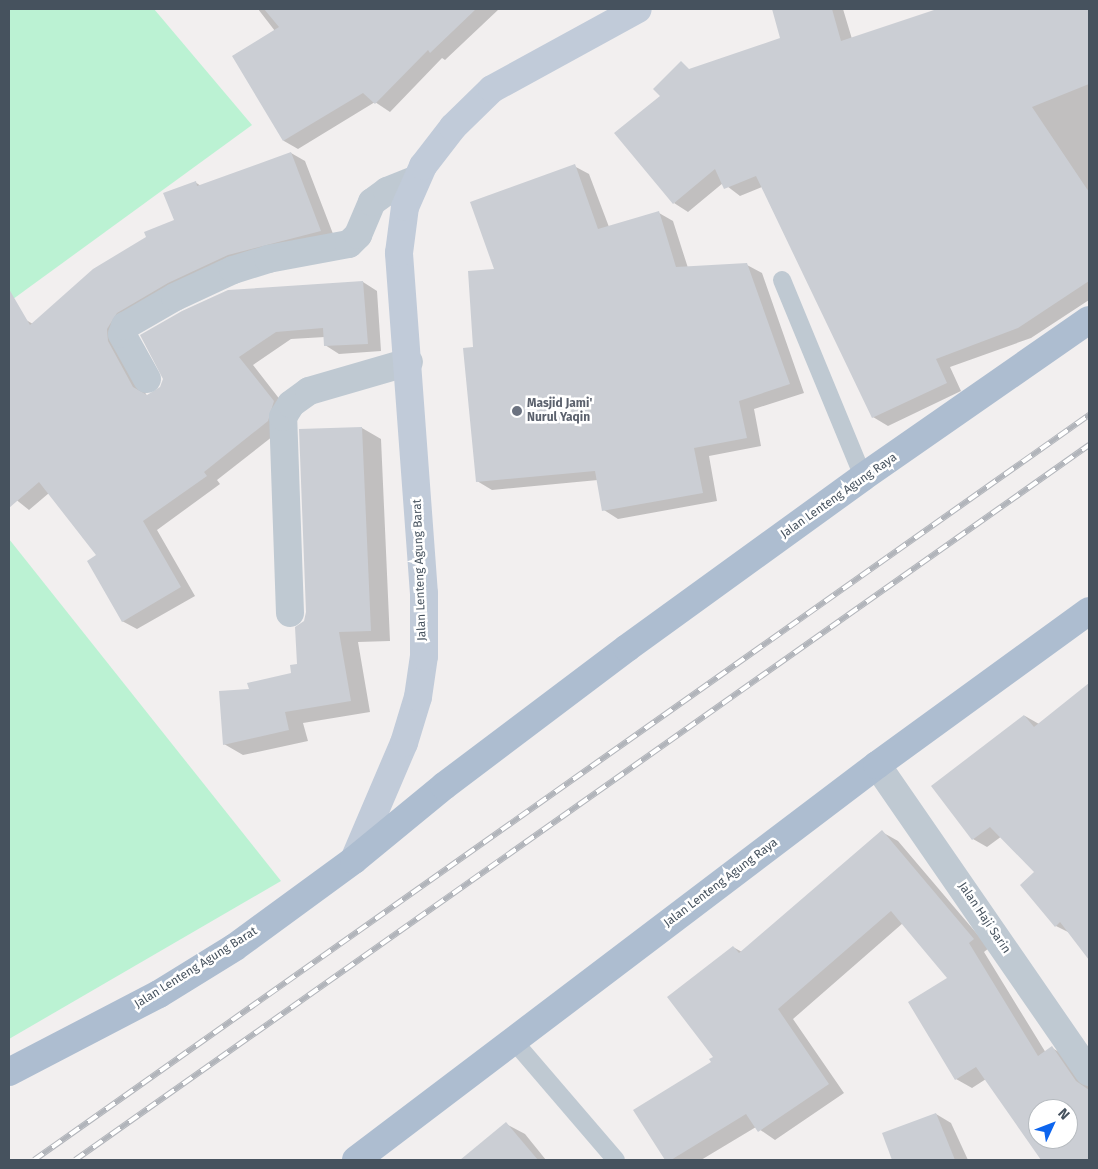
<!DOCTYPE html>
<style>
body{margin:0}
#map{position:relative;width:1098px;height:1169px;overflow:hidden;background:#f2efef;font-family:"Fira Sans",sans-serif}
div>[style]{position:absolute}
.green>*{inset:0;background:#bbf2d3}
.shadow>*{inset:0;background:#0003}
.building>*{inset:0;background:#cbced4}
.lane>*{height:18px;margin:-9px;padding:0 9px;transform-origin:9px;border-radius:9px;background:#bfc9d2}
.street>*{height:28px;margin:-14px;padding:0 14px;transform-origin:14px;border-radius:14px;background:#bfc9d2}
.secondary>*{height:28px;margin:-14px;padding:0 14px;transform-origin:14px;border-radius:14px;background:#c1cbd9}
.primary>*{height:28px;margin:-14px;padding:0 14px;transform-origin:14px;border-radius:14px;background:#adbdd0}
.rail>*{height:5.5px;margin-top:-2.75px;transform-origin:0;background:repeating-linear-gradient(90deg,#fff 0 11px,#b1b4ba 0 22px);box-sizing:border-box;border-block:1px solid #b1b4ba}
.dots>*{width:14px;height:14px;translate:-50% -50%;box-sizing:border-box;border:2px solid #fff;border-radius:50%}
span{translate:-50% -50%;white-space:nowrap;text-align:center;line-height:1.15;-webkit-text-stroke:5px #fff;paint-order:stroke}
.worship-label{font-size:12px;color:#5b616d;font-weight:700}
.left{translate:0 -50%;text-align:left}
.street-label{font-size:12px;color:#46525e}
.frame{position:absolute;inset:0;border:10px solid #46525e;pointer-events:none}
.north{position:absolute;left:1028px;top:1099px;width:50px;height:50px;box-sizing:border-box;background:#fff;border:1px solid #b5babf;border-radius:50%;rotate:47deg;font-size:14px;font-weight:700;line-height:20px;text-align:center;color:#46525e}
.north::after{content:'';display:block;margin:auto;width:18px;height:22px;background:#0d65ee;clip-path:polygon(50% 0,100% 100%,50% 72%,0 100%)}
</style>
<div id="map">
<div class="green">
<div style="clip-path:polygon(9px 9px,154px 9px,252px 125px,9px 302px)"></div>
<div style="clip-path:polygon(9px 539px,281px 881px,9px 1039px)"></div>
</div>
<div class="shadow">
<div style="clip-path:polygon(258px 9px,364px 9px,374px 20px,385px 18px,395px 9px,499px 9px,445px 60px,442px 58px,390px 112px,375px 102px,298px 149px,284px 141px,233px 56px,275px 31px)"></div>
<div style="clip-path:polygon(783px 9px,843px 9px,852px 39px,941px 9px,968px 9px,973px 11px,981px 32px,1039px 9px,1089px 9px,1089px 300px,1031px 338px,950px 367px,961px 391px,888px 426px,873px 417px,762px 187px,740px 196px,723px 183px,688px 212px,674px 203px,782px 39px,774px 11px)"></div>
<div style="clip-path:polygon(291px 153px,305px 161px,335px 239px,131px 321px,122px 350px,147px 396px,363px 282px,377px 291px,381px 351px,339px 354px,325px 345px,325px 337px,291px 339px,253px 365px,288px 410px,282px 429px,217px 480px,220px 484px,157px 530px,195px 596px,137px 629px,122px 621px,98px 556px,49px 493px,29px 510px,9px 494px,9px 330px,26px 320px,33px 324px,175px 221px,195px 182px,201px 186px)"></div>
<div style="clip-path:polygon(574px 166px,589px 174px,609px 227px,659px 213px,673px 221px,688px 268px,747px 265px,762px 273px,804px 393px,754px 409px,761px 446px,709px 456px,717px 501px,618px 519px,604px 510px,598px 480px,492px 490px,477px 481px,474px 348px,495px 270px)"></div>
<div style="clip-path:polygon(362px 428px,381px 439px,390px 641px,358px 642px,370px 712px,303px 723px,308px 741px,243px 755px,224px 744px,250px 690px,293px 674px,298px 665px,305px 621px)"></div>
<div style="clip-path:polygon(1089px 685px,1089px 959px,1070px 933px,1056px 926px,1036px 872px,1002px 836px,987px 847px,973px 839px,933px 786px,1025px 716px,1039px 724px)"></div>
<div style="clip-path:polygon(evenodd,882px 832px,898px 841px,989px 948px,984px 952px,1046px 1053px,1052px 1048px,1068px 1057px,1089px 1087px,1089px 1160px,1043px 1160px,986px 1079px,972px 1088px,956px 1079px,949px 978px,903px 923px,793px 1019px,844px 1093px,775px 1140px,756px 1127px,701px 1160px,666px 1160px,635px 1110px,713px 1062px,733px 947px,742px 952px,882px 832px,1038px 1109px,1068px 1109px,1068px 1139px,1038px 1139px,1038px 1109px)"></div>
<div style="clip-path:polygon(936px 1114px,951px 1123px,968px 1160px,894px 1160px,884px 1134px)"></div>
<div style="clip-path:polygon(506px 1124px,525px 1134px,546px 1160px,462px 1160px)"></div>
</div>
<div class="building">
<div style="clip-path:polygon(264px 9px,476px 9px,430px 53px,428px 50px,375px 104px,363px 93px,283px 141px,232px 56px,279px 27px)"></div>
<div style="clip-path:polygon(772px 9px,832px 9px,841px 41px,937px 9px,1089px 9px,1089px 84px,1032px 107px,1089px 192px,1089px 281px,1018px 328px,936px 359px,947px 383px,872px 418px,756px 176px,724px 189px,715px 169px,673px 204px,614px 133px,660px 96px,653px 89px,681px 61px,689px 69px,780px 38px)"></div>
<div style="clip-path:polygon(291px 152px,321px 231px,228px 255px,168px 283px,117px 313px,107px 329px,108px 341px,133px 387px,147px 395px,160px 387px,163px 379px,140px 335px,182px 311px,228px 290px,363px 281px,368px 344px,324px 346px,323px 328px,276px 332px,239px 357px,274px 401px,268px 421px,204px 472px,207px 476px,143px 521px,181px 587px,122px 622px,87px 561px,96px 555px,39px 482px,9px 508px,9px 289px,30px 325px,93px 269px,146px 237px,144px 232px,174px 220px,163px 193px,196px 181px,197px 186px)"></div>
<div style="clip-path:polygon(575px 164px,598px 229px,659px 211px,676px 267px,747px 263px,790px 384px,739px 401px,747px 438px,694px 448px,703px 493px,602px 511px,595px 471px,476px 482px,463px 348px,473px 347px,468px 271px,494px 269px,470px 202px)"></div>
<div style="clip-path:polygon(362px 427px,371px 631px,339px 632px,351px 701px,285px 712px,289px 730px,223px 745px,219px 691px,249px 689px,247px 683px,291px 673px,290px 665px,297px 664px,295px 627px,304px 621px,306px 612px,299px 429px)"></div>
<div style="clip-path:polygon(1089px 683px,1089px 960px,1060px 922px,1055px 927px,1020px 885px,1034px 872px,990px 827px,972px 840px,931px 786px,1024px 715px,1034px 727px)"></div>
<div style="clip-path:polygon(evenodd,882px 830px,974px 939px,969px 943px,1038px 1056px,1052px 1046px,1076px 1081px,1089px 1090px,1089px 1160px,1041px 1160px,976px 1067px,955px 1080px,908px 1002px,947px 978px,891px 911px,778px 1009px,829px 1084px,758px 1132px,746px 1114px,671px 1160px,665px 1160px,633px 1110px,711px 1062px,709px 1059px,713px 1057px,667px 997px,733px 946px,739px 953px,882px 830px,1038px 1109px,1068px 1109px,1068px 1139px,1038px 1139px,1038px 1109px)"></div>
<div style="clip-path:polygon(936px 1113px,955px 1160px,892px 1160px,882px 1133px)"></div>
<div style="clip-path:polygon(506px 1122px,538px 1160px,460px 1160px)"></div>
</div>
<div class="lane">
<div style="left:782px;top:280px;width:213px;rotate:67.6deg"></div>
<div style="left:513px;top:1040px;width:158px;rotate:49.4deg"></div>
</div>
<div class="street">
<div style="left:147px;top:379px;width:51px;rotate:-119.1deg"></div>
<div style="left:122px;top:334px;width:9px;rotate:-69deg"></div>
<div style="left:125px;top:326px;width:58px;rotate:-30.1deg"></div>
<div style="left:175px;top:297px;width:64px;rotate:-25deg"></div>
<div style="left:233px;top:270px;width:37px;rotate:-17deg"></div>
<div style="left:268px;top:259px;width:82px;rotate:-10.5deg"></div>
<div style="left:349px;top:244px;width:13px;rotate:-45deg"></div>
<div style="left:358px;top:235px;width:36px;rotate:-67deg"></div>
<div style="left:372px;top:202px;width:19px;rotate:-36deg"></div>
<div style="left:387px;top:191px;width:31px;rotate:-22deg"></div>
<div style="left:290px;top:613px;width:196px;rotate:-92deg"></div>
<div style="left:283px;top:417px;width:15px;rotate:-58deg"></div>
<div style="left:291px;top:404px;width:22px;rotate:-36deg"></div>
<div style="left:309px;top:391px;width:104px;rotate:-16.2deg"></div>
<div style="left:877px;top:765px;width:373px;rotate:55.4deg"></div>
</div>
<div class="secondary">
<div style="left:354px;top:860px;width:127px;rotate:-66.9deg"></div>
<div style="left:404px;top:743px;width:48px;rotate:-73.1deg"></div>
<div style="left:418px;top:697px;width:41px;rotate:-81.7deg"></div>
<div style="left:424px;top:656px;width:62px;rotate:-90deg"></div>
<div style="left:424px;top:594px;width:342px;rotate:-94.2deg"></div>
<div style="left:399px;top:253px;width:46px;rotate:-82.6deg"></div>
<div style="left:405px;top:207px;width:45px;rotate:-66.3deg"></div>
<div style="left:423px;top:166px;width:49px;rotate:-52.4deg"></div>
<div style="left:453px;top:127px;width:54px;rotate:-44.3deg"></div>
<div style="left:492px;top:89px;width:166px;rotate:-28.7deg"></div>
</div>
<div class="primary">
<div style="left:9px;top:1072px;width:169px;rotate:-27.5deg"></div>
<div style="left:159px;top:994px;width:89px;rotate:-31.7deg"></div>
<div style="left:235px;top:947px;width:147px;rotate:-36.2deg"></div>
<div style="left:354px;top:860px;width:117px;rotate:-39.4deg"></div>
<div style="left:444px;top:786px;width:229px;rotate:-37deg"></div>
<div style="left:627px;top:648px;width:291px;rotate:-35.9deg"></div>
<div style="left:863px;top:477px;width:275px;rotate:-34.8deg"></div>
<div style="left:356px;top:1160px;width:654px;rotate:-37.17deg"></div>
<div style="left:877px;top:765px;width:262px;rotate:-36deg"></div>
</div>
<div class="rail">
<div style="left:34px;top:1160px;width:1292px;rotate:-35.23deg"></div>
<div style="left:75px;top:1160px;width:1241px;rotate:-35.19deg"></div>
</div>
<div class="dots">
<div style="left:517px;top:411px;background:#6b7280"></div>
</div>
<div class="worship-label">
<span class="left" style="left:527px;top:411px">Masjid Jami'<br>Nurul Yaqin</span>
</div>
<div class="street-label">
<span style="left:839px;top:496px;rotate:-35deg">Jalan Lenteng Agung Raya</span>
<span style="left:420px;top:570px;rotate:-92deg">Jalan Lenteng Agung Barat</span>
<span style="left:721px;top:883px;rotate:-37deg">Jalan Lenteng Agung Raya</span>
<span style="left:984px;top:918px;rotate:56deg">Jalan Haji Sarin</span>
<span style="left:196px;top:968px;rotate:-32deg">Jalan Lenteng Agung Barat</span>
</div>
<div class="frame"></div>
<div class="north">N</div>
</div>
